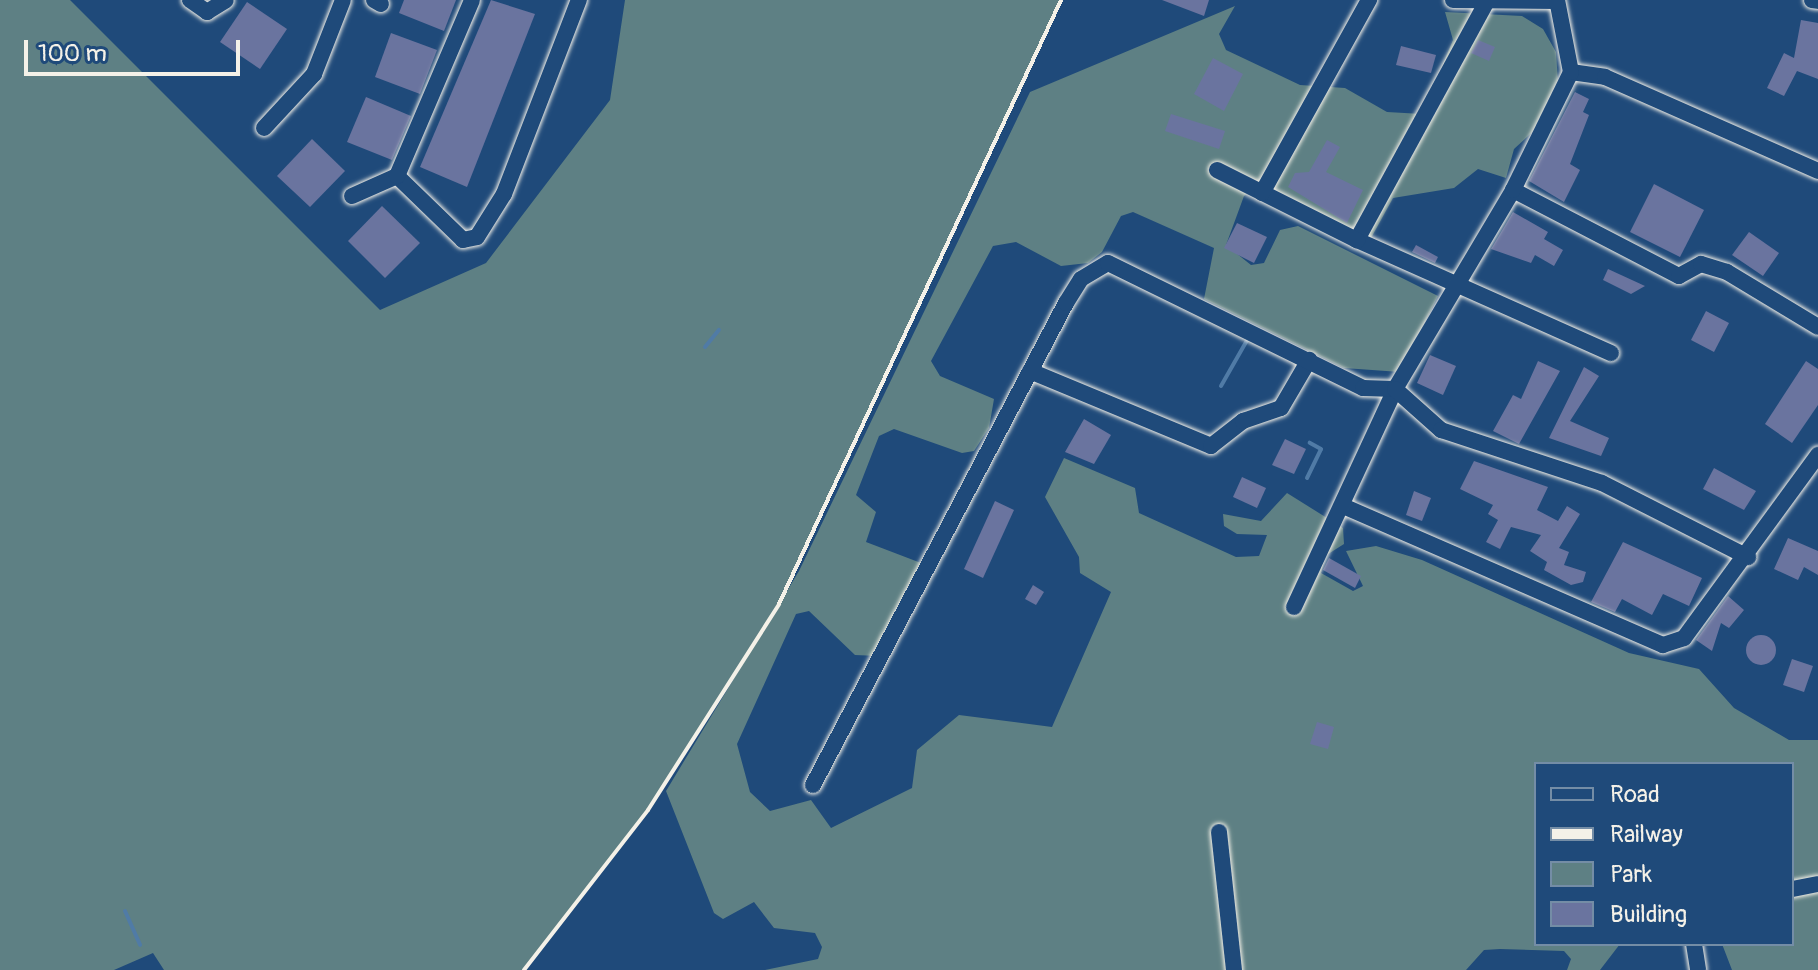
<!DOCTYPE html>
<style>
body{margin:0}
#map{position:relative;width:1818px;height:970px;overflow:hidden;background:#1f4a7a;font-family:Pangolin,sans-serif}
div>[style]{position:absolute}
.green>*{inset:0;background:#5e8084}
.stream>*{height:4px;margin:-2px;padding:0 2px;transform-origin:2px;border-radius:2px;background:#507ba6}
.building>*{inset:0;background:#6a749f}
.round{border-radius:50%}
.roads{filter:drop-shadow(0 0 2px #f4f1e8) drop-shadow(0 0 2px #f4f1e8)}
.minor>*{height:16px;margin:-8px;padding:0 8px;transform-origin:8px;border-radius:8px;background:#1f4a7a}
.rail>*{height:4px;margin:-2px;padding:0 2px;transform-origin:2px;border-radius:2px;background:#f4f1e8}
span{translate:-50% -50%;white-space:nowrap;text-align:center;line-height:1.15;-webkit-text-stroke:6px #1f4a7a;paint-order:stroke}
.legend{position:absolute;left:1534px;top:762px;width:260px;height:184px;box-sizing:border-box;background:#1f4a7a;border:2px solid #748da6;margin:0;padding:10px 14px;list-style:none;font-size:24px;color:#f4f1e8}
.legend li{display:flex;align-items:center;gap:16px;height:40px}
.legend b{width:40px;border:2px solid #748da6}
.scale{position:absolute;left:24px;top:40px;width:216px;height:36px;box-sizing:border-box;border:4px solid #f4f1e8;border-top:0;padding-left:10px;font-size:24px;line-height:28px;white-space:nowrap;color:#f4f1e8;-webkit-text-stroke:6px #1f4a7a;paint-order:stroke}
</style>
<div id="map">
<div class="green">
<div style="clip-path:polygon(0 0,70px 0,380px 310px,486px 263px,610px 100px,625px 0,1061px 0,779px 604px,648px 810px,524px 970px,164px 970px,153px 953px,114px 970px,0 970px)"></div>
<div style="clip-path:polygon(1235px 6px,1219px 34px,1226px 50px,1300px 85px,1345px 88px,1387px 112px,1422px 114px,1453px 40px,1445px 12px,1522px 16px,1543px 29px,1556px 52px,1558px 82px,1538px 127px,1514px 149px,1506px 178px,1478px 169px,1454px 188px,1393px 198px,1371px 238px,1250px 191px,1244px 196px,1226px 245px,1251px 265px,1264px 263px,1280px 230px,1298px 226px,1438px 296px,1400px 372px,1344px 368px,1204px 299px,1214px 248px,1133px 212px,1121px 216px,1102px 252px,1088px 263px,1061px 266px,1016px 242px,993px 246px,931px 361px,940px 376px,994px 399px,989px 428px,974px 451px,962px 453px,894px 429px,879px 436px,856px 495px,876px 512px,866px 542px,921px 563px,878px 656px,855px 655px,809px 611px,796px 614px,737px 744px,750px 792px,770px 811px,811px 800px,831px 828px,912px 788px,917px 750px,959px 715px,1052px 727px,1111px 592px,1080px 573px,1079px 557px,1045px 497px,1064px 458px,1135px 488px,1139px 513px,1236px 557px,1259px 556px,1267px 535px,1237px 534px,1224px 526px,1223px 514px,1261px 521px,1287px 493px,1343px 528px,1344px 544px,1325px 556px,1321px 573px,1353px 591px,1363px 586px,1346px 551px,1376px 546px,1422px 560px,1629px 653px,1699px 669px,1734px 708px,1789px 740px,1818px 740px,1818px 970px,1732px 970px,1722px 944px,1792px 944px,1792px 764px,1536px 764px,1536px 944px,1620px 944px,1600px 970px,1567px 970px,1571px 959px,1564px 951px,1500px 949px,1484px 950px,1466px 970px,765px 970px,818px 959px,822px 947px,815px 933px,774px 928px,754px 902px,723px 919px,714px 913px,666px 791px,799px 571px,1030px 92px)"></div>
</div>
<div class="stream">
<div style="left:705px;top:347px;width:22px;rotate:-51deg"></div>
<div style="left:1221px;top:386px;width:56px;rotate:-60.3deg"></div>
<div style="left:1307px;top:478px;width:32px;rotate:-64deg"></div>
<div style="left:1321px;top:449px;width:13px;rotate:-151deg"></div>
<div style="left:125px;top:911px;width:37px;rotate:66deg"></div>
</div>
<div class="building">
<div style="clip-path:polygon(404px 0,456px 0,444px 31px,399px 13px)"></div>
<div style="clip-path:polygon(491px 0,535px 14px,467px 187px,420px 167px)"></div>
<div style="clip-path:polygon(1162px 0,1209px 0,1204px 16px)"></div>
<div style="clip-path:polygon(247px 2px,287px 29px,260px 69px,220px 42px)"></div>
<div style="clip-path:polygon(1801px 20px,1818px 23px,1818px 79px,1797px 71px,1784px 96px,1767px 88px,1784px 53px,1794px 58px)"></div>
<div style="clip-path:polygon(391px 33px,437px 50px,420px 94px,375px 77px)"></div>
<div style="clip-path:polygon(1478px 40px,1495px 47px,1489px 61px,1471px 53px)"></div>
<div style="clip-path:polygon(1401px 46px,1436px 55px,1431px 73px,1396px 65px)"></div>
<div style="clip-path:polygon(1213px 58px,1243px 74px,1224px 111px,1194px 94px)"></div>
<div style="clip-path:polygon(1575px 92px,1589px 99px,1583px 112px,1589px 115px,1570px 164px,1580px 170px,1564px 202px,1529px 181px)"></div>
<div style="clip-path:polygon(366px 97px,411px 116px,392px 160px,347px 142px)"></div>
<div style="clip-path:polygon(1171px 114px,1225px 131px,1219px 149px,1165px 131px)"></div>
<div style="clip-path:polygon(312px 139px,345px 171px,310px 207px,277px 176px)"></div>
<div style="clip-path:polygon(1327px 140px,1340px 147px,1326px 172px,1363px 190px,1347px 223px,1288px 187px,1295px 173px,1309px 172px)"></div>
<div style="clip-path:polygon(1654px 184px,1704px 210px,1680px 257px,1630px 232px)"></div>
<div style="clip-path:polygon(382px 206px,420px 243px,385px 278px,348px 241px)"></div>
<div style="clip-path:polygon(1513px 212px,1548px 232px,1544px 239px,1563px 250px,1554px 266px,1535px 255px,1531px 263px,1491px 249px)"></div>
<div style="clip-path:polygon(1237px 223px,1267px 237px,1254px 263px,1224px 248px)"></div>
<div style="clip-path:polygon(1749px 232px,1779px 253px,1763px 276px,1732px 255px)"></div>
<div style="clip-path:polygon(1416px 245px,1438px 257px,1435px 263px,1412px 252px)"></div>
<div style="clip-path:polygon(1608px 269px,1645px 286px,1631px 294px,1603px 280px)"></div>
<div style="clip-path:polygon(1706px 311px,1729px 323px,1714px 352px,1691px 340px)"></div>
<div style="clip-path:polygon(1430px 355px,1456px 366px,1443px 395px,1417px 383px)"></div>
<div style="clip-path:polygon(1538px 361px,1560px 371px,1519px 444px,1493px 431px,1513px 395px,1521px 399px)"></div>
<div style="clip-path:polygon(1806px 361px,1818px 369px,1818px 405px,1792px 443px,1765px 424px)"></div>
<div style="clip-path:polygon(1584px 367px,1599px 376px,1570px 421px,1609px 438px,1601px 456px,1549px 438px)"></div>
<div style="clip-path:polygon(1084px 419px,1111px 435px,1094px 464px,1065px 452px)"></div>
<div style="clip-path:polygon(1285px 439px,1306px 449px,1294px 474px,1272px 465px)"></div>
<div style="clip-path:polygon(1474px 461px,1548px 487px,1537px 510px,1558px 521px,1567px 506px,1580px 514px,1559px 548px,1569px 552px,1564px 565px,1586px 572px,1583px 582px,1571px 585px,1544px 570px,1547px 562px,1530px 551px,1541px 535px,1511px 527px,1500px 549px,1486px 542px,1498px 520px,1488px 514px,1493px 505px,1460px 489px)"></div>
<div style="clip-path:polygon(1714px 468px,1756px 491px,1744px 510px,1703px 489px)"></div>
<div style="clip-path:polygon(1242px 477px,1266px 488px,1257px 508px,1233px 497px)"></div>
<div style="clip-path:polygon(1414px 491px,1431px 498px,1422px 521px,1406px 515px)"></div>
<div style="clip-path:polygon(995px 501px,1014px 510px,983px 578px,964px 569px)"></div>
<div style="clip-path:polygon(1788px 538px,1818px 551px,1818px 575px,1804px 567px,1798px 580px,1774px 569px)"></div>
<div style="clip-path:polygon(1623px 542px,1702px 578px,1689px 606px,1663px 594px,1652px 615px,1622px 599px,1615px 612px,1591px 602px)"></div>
<div style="clip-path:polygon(1329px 558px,1361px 576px,1355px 588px,1323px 570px)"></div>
<div style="clip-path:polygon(1033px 585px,1044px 592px,1036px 605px,1025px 599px)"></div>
<div style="clip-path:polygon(1728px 596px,1744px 610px,1729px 628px,1721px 623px,1712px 651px,1696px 640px)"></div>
<div class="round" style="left:1746px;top:635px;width:30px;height:30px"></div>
<div style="clip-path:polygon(1792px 659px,1813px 666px,1804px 692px,1783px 685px)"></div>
<div style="clip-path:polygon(1317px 722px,1334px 727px,1328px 749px,1310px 744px)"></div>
</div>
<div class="roads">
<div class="minor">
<div style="left:190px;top:0;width:21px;rotate:35deg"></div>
<div style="left:207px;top:12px;width:22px;rotate:-32deg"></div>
<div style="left:374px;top:0;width:8px;rotate:30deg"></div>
<div style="left:1453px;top:0;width:104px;rotate:0.6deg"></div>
<div style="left:1812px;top:0;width:6px;rotate:9deg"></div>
<div style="left:1486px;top:3px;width:270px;rotate:118.6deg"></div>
<div style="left:1357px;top:240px;width:278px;rotate:24deg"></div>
<div style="left:1571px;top:72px;width:34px;rotate:8deg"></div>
<div style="left:1605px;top:77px;width:233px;rotate:23.8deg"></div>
<div style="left:264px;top:128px;width:74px;rotate:-47.2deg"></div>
<div style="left:314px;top:74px;width:79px;rotate:-68.6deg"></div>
<div style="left:1217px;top:170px;width:157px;rotate:26.6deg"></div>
<div style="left:397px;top:176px;width:92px;rotate:44.1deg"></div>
<div style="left:463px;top:240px;width:14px;rotate:-12deg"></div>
<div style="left:477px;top:237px;width:51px;rotate:-57.9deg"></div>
<div style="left:504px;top:194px;width:208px;rotate:-68.9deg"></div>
<div style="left:1513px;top:190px;width:187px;rotate:27.4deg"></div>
<div style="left:1679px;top:276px;width:25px;rotate:-29deg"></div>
<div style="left:1701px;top:264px;width:27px;rotate:17deg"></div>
<div style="left:1727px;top:272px;width:106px;rotate:31.1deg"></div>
<div style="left:1262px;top:193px;width:221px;rotate:-61deg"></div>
<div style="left:352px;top:196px;width:49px;rotate:-24deg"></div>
<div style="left:397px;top:176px;width:191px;rotate:-66.9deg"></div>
<div style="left:1030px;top:371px;width:196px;rotate:22.5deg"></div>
<div style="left:1211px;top:446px;width:41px;rotate:-38deg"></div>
<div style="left:1243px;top:421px;width:40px;rotate:-18.9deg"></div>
<div style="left:1281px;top:408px;width:56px;rotate:-59.7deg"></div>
<div style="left:1343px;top:506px;width:349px;rotate:23.5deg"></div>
<div style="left:1663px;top:645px;width:22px;rotate:-18deg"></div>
<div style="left:1684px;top:638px;width:227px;rotate:-53.8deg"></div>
<div style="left:1294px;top:607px;width:240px;rotate:-65.1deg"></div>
<div style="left:1395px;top:389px;width:231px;rotate:-59.3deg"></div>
<div style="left:1513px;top:190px;width:131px;rotate:-63.8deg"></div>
<div style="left:1571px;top:72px;width:73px;rotate:-101deg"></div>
<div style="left:813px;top:785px;width:544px;rotate:-62.31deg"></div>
<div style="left:1066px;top:303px;width:28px;rotate:-58deg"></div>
<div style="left:1081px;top:279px;width:31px;rotate:-31deg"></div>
<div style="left:1108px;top:263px;width:284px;rotate:26.1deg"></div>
<div style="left:1363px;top:388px;width:32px;rotate:2deg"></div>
<div style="left:1395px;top:389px;width:62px;rotate:41.7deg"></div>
<div style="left:1441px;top:430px;width:169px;rotate:18.2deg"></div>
<div style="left:1602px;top:483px;width:164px;rotate:26.9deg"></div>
<div style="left:1219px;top:832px;width:139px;rotate:83.8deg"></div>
<div style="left:1792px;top:889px;width:26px;rotate:-11deg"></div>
<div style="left:1694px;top:944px;width:26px;rotate:81deg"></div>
</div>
</div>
<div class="rail">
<div style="left:524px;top:970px;width:202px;rotate:-52.2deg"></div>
<div style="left:648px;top:810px;width:244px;rotate:-57.5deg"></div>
<div style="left:779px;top:604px;width:667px;rotate:-64.97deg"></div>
</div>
<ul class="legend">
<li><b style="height:10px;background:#1f4a7a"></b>Road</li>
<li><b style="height:10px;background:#f4f1e8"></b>Railway</li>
<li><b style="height:22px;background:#5e8084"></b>Park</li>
<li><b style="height:22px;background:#6a749f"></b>Building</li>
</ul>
<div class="scale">100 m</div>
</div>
